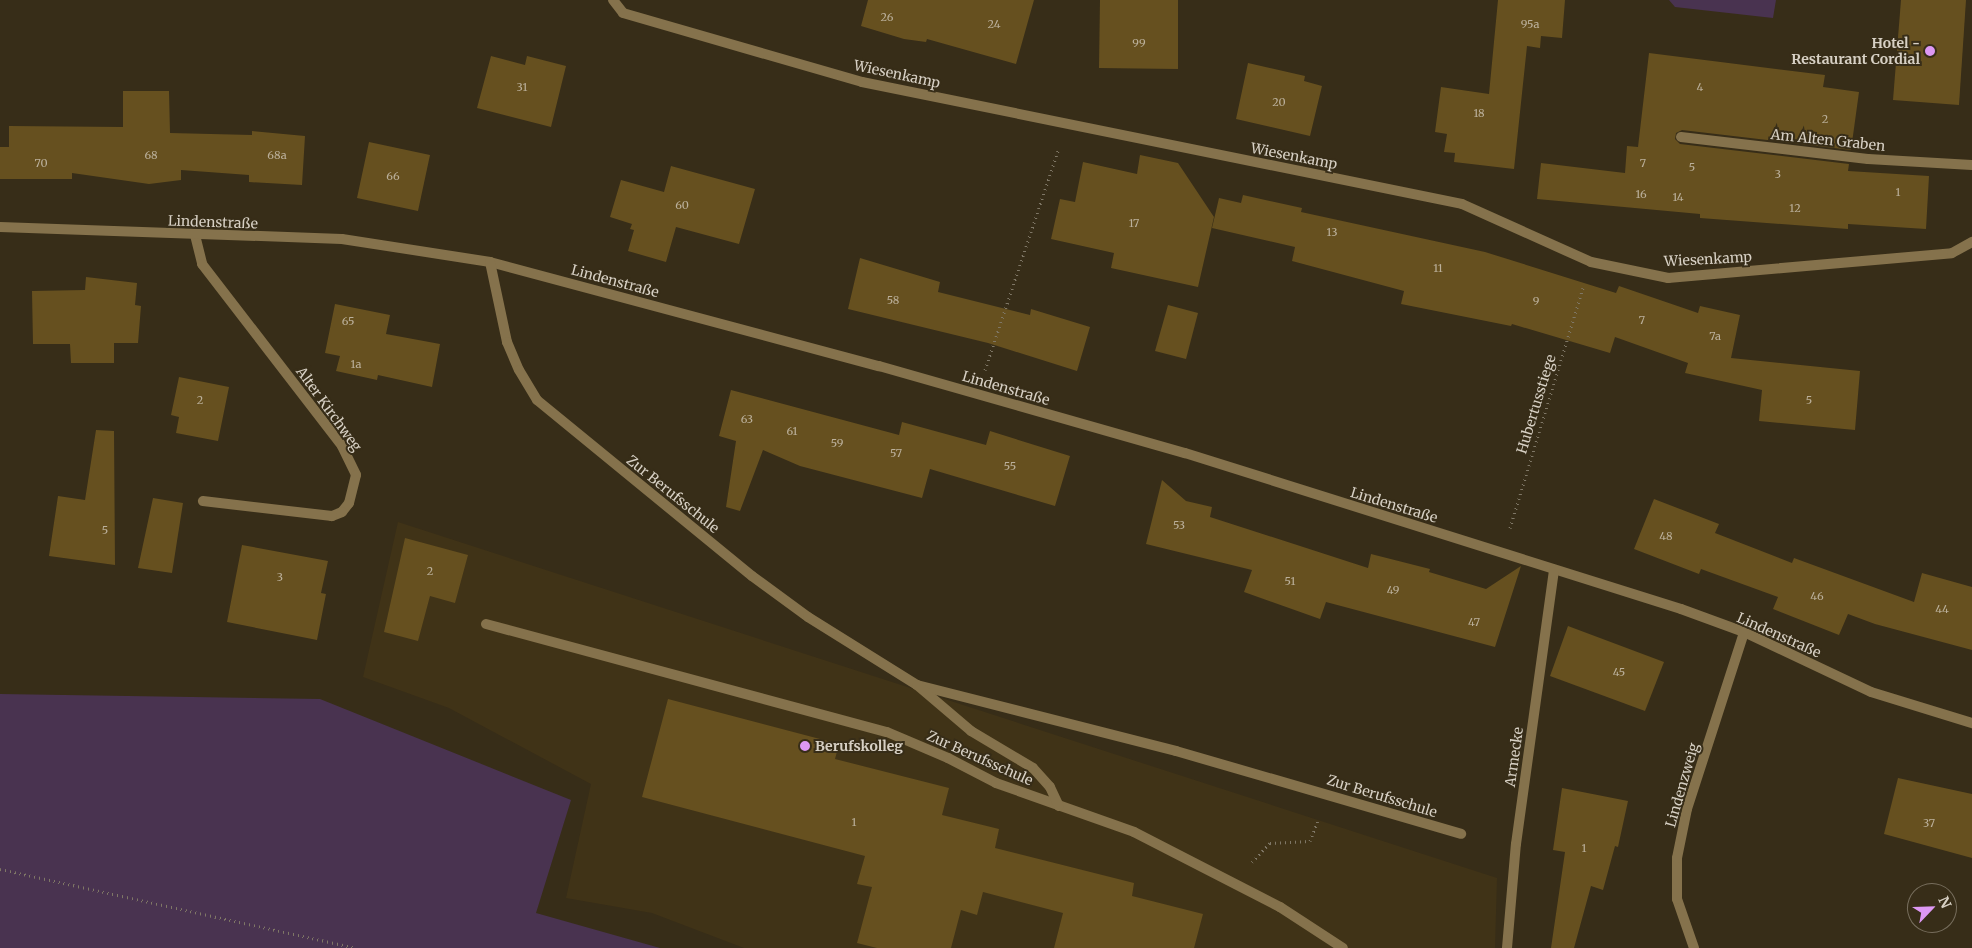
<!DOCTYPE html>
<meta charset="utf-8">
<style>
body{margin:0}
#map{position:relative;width:1972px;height:948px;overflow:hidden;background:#372d18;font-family:Merriweather,serif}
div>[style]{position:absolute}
.built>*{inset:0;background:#403317}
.green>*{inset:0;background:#493350}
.building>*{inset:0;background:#66501f}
.path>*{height:3px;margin-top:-1.5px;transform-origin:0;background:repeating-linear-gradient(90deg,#7f7766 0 1px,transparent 0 5px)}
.service>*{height:10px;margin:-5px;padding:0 5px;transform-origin:5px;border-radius:5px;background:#85724c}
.minor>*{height:10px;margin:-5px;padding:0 5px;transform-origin:5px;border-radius:5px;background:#85724c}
.dots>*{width:14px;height:14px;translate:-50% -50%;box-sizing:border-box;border:2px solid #372d18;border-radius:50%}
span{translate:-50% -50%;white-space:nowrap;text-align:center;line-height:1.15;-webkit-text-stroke:4px #372d18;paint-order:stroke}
.number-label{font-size:11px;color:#bbb09b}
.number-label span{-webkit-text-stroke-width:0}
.poi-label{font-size:14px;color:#d7d0c4;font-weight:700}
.right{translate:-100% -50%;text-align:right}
.left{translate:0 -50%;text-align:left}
.street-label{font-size:14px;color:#d7d0c4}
.north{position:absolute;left:1907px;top:883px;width:50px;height:50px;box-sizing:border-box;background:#372d18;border:1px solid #776e5d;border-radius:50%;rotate:66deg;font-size:14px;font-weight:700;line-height:20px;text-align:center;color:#d7d0c4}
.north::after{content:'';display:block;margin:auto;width:18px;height:22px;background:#dd98f3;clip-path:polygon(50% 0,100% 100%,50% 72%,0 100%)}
</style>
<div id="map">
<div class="built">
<div style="clip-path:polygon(398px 522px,1497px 878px,1495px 948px,744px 948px,652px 913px,566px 898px,591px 784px,449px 708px,363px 677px)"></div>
</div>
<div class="green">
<div style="clip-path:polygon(1669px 0,1776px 0,1773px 18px,1675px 7px)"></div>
<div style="clip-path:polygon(0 694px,320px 699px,571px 800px,536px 913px,660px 948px,0 948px)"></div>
</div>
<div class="building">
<div style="clip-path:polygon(868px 0,1034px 0,1016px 64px,927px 39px,926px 42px,904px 39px,861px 26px)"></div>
<div style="clip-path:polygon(1100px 0,1178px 0,1178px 69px,1099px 68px)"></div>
<div style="clip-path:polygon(1498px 0,1565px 0,1562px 38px,1541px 36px,1540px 48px,1527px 46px,1514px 169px,1454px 162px,1455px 153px,1444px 152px,1447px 134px,1435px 132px,1441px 87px,1489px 94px)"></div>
<div style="clip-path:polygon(1901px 0,1966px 0,1959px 105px,1893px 100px)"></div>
<div style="clip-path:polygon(1649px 53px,1825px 75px,1823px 87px,1859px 92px,1851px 150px,1682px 130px,1676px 133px,1675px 139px,1680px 144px,1849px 164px,1848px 171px,1929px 176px,1926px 229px,1848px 224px,1848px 229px,1700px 218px,1700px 214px,1537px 199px,1541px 163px,1625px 173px,1627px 146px,1638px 147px)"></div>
<div style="clip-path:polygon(491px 56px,525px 65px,527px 56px,566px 66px,551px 127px,477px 108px)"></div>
<div style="clip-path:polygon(1248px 63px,1305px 76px,1304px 81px,1322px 86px,1310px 136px,1236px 119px)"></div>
<div style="clip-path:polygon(123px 91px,169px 91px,170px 133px,252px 135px,252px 131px,305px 136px,302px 185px,249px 182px,249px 175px,181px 170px,181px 180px,149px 184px,72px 173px,72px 179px,0 179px,0 147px,9px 147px,9px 126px,123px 127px)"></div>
<div style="clip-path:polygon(369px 142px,430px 155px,418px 211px,357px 198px)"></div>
<div style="clip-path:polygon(1140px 155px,1178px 163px,1214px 217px,1198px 287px,1111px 268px,1114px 253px,1051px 239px,1060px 199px,1075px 202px,1083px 162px,1137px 174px)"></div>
<div style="clip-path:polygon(671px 166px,755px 189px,739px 244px,676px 227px,666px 262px,628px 251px,634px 230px,630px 229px,632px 224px,610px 217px,621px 180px,664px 192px)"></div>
<div style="clip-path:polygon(1243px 195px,1302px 208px,1301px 212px,1485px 252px,1616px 293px,1619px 286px,1698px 313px,1700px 306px,1740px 315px,1731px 358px,1860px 371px,1855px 430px,1759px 421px,1762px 390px,1685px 373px,1688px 363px,1615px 337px,1610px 353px,1512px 324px,1511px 326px,1401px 304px,1404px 291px,1292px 261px,1295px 247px,1212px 228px,1219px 198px,1241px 203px)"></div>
<div style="clip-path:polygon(860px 258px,940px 282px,938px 292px,1030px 315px,1031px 309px,1090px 327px,1077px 371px,988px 343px,848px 309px)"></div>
<div style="clip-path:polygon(86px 277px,137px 283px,135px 305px,141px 306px,138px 343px,114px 343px,114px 363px,71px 363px,70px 344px,33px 344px,32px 291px,85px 290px)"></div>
<div style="clip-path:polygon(335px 304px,390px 315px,386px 334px,440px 344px,432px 387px,378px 375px,377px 380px,336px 371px,340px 356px,325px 353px)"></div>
<div style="clip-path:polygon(1168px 305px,1198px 313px,1186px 359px,1155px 351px)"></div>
<div style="clip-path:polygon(179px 377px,229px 387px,218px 441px,176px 433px,179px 417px,171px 415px)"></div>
<div style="clip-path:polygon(731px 390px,899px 435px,902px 422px,986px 445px,990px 431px,1070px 456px,1055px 506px,930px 469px,922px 498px,800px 466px,763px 450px,740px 511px,726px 507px,736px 441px,719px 436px)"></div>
<div style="clip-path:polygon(96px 430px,114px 431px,115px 565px,49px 556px,58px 496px,85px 500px)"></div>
<div style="clip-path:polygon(1162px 480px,1186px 501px,1212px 507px,1210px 517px,1368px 568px,1371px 554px,1430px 569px,1429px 572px,1486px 589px,1521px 566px,1495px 647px,1326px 602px,1320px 619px,1244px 592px,1252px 570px,1146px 544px)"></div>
<div style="clip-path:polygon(153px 498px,183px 503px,172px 573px,138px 568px)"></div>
<div style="clip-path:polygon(1654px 499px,1719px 524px,1715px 533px,1792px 563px,1794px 558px,1914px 602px,1922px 573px,1972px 587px,1972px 650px,1875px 624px,1848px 614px,1839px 635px,1773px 609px,1778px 597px,1701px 569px,1699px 574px,1634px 549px)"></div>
<div style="clip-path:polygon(405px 538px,468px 555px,455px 603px,430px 596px,418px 641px,384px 632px)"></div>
<div style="clip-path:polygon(242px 545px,328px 561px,321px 593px,326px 594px,317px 640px,227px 622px)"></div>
<div style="clip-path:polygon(1568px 626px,1664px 662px,1645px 711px,1550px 676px)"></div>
<div style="clip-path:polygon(668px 699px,839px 744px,835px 759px,949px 788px,942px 815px,999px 829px,995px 848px,1134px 883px,1132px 896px,1203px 914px,1194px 948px,1054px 948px,1063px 913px,983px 892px,977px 915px,961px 910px,951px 948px,877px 948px,857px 943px,872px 887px,857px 884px,865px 856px,642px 797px)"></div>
<div style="clip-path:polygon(1898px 778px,1972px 794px,1972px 858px,1884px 834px)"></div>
<div style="clip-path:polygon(1562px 788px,1628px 801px,1618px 847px,1615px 846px,1603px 890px,1591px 886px,1574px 948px,1551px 948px,1565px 852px,1553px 850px)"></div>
</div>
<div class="path">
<div style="left:985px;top:370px;width:234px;rotate:-71.6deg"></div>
<div style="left:1510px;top:528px;width:251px;rotate:-73.1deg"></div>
<div style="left:1252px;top:862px;width:26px;rotate:-47deg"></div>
<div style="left:1270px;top:843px;width:40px;rotate:-2.9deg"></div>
<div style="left:1310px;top:841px;width:22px;rotate:-69deg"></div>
<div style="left:0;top:869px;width:365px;rotate:12.5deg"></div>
</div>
<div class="service">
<div style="left:1681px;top:137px;width:188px;rotate:6.7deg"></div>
<div style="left:1868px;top:159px;width:104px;rotate:3.3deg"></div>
<div style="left:195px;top:235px;width:30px;rotate:76deg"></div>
<div style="left:202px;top:264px;width:230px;rotate:52.4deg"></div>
<div style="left:342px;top:446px;width:32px;rotate:64deg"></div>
<div style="left:356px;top:475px;width:29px;rotate:104deg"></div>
<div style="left:349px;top:503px;width:11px;rotate:128deg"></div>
<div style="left:342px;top:512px;width:11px;rotate:158deg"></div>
<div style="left:332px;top:516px;width:130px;rotate:-173.4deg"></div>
<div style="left:486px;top:624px;width:415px;rotate:15.1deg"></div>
<div style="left:887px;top:732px;width:66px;rotate:23.1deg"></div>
<div style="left:948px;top:758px;width:54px;rotate:27.5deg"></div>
<div style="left:996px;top:783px;width:146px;rotate:19.5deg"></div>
<div style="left:1134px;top:832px;width:164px;rotate:27.2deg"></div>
<div style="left:1280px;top:907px;width:75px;rotate:33.1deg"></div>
<div style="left:917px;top:685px;width:267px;rotate:14.3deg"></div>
<div style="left:1176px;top:751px;width:297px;rotate:16.2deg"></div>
</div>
<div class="minor">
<div style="left:613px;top:0;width:16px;rotate:52deg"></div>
<div style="left:623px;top:13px;width:249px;rotate:16.1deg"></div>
<div style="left:862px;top:82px;width:612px;rotate:11.49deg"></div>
<div style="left:1462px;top:204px;width:141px;rotate:24.2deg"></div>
<div style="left:1591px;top:262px;width:79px;rotate:11.7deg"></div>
<div style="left:1668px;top:278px;width:285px;rotate:-5deg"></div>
<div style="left:1952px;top:253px;width:23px;rotate:-29deg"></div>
<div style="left:0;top:227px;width:342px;rotate:2deg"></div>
<div style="left:342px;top:239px;width:150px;rotate:8.8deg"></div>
<div style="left:490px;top:262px;width:403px;rotate:15deg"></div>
<div style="left:879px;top:366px;width:318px;rotate:15.9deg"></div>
<div style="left:1185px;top:453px;width:520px;rotate:17.46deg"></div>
<div style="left:1681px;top:609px;width:67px;rotate:20.1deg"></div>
<div style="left:1744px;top:632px;width:140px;rotate:25.3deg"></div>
<div style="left:1871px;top:692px;width:106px;rotate:17.1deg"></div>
<div style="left:490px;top:262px;width:82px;rotate:78deg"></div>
<div style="left:507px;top:342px;width:30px;rotate:67deg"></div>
<div style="left:519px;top:370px;width:35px;rotate:59deg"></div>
<div style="left:537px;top:400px;width:278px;rotate:39.3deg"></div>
<div style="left:752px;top:576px;width:69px;rotate:36.2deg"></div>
<div style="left:808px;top:617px;width:128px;rotate:32deg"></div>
<div style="left:917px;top:685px;width:71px;rotate:40.4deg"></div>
<div style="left:971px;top:731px;width:72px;rotate:30.8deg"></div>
<div style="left:1033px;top:768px;width:25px;rotate:48deg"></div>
<div style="left:1050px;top:787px;width:21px;rotate:65deg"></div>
<div style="left:1507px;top:948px;width:104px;rotate:-85.1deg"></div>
<div style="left:1516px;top:844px;width:277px;rotate:-82.1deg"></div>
<div style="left:1694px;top:948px;width:52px;rotate:-109.1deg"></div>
<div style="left:1677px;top:899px;width:41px;rotate:-90deg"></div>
<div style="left:1677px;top:858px;width:50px;rotate:-78.5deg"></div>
<div style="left:1687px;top:809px;width:186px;rotate:-72.1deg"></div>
</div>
<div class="dots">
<div style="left:1930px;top:51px;background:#dd98f3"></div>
<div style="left:805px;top:746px;background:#dd98f3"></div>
</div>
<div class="number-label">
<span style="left:887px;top:17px">26</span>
<span style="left:994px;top:24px">24</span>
<span style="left:1530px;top:24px">95a</span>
<span style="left:1139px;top:43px">99</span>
<span style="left:522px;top:87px">31</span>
<span style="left:1700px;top:87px">4</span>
<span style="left:1279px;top:102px">20</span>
<span style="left:1479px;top:113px">18</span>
<span style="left:1825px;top:119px">2</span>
<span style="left:151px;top:155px">68</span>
<span style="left:277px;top:155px">68a</span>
<span style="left:41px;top:163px">70</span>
<span style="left:1643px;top:163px">7</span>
<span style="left:1692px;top:167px">5</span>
<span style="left:1778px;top:174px">3</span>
<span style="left:393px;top:176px">66</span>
<span style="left:1898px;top:192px">1</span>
<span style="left:1641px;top:194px">16</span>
<span style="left:1678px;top:197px">14</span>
<span style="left:682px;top:205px">60</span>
<span style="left:1795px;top:208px">12</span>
<span style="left:1134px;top:223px">17</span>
<span style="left:1332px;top:232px">13</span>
<span style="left:1438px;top:268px">11</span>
<span style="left:893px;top:300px">58</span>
<span style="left:1536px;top:301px">9</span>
<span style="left:1642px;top:320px">7</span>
<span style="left:348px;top:321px">65</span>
<span style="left:1715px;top:336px">7a</span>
<span style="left:356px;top:364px">1a</span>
<span style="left:200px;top:400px">2</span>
<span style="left:1809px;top:400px">5</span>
<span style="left:747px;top:419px">63</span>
<span style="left:792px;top:431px">61</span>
<span style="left:837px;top:443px">59</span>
<span style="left:896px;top:453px">57</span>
<span style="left:1010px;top:466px">55</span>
<span style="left:1179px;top:525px">53</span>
<span style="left:105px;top:530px">5</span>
<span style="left:1666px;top:536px">48</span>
<span style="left:430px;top:571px">2</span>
<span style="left:280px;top:577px">3</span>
<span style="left:1290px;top:581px">51</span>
<span style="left:1393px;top:590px">49</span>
<span style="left:1817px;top:596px">46</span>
<span style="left:1942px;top:609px">44</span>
<span style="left:1474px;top:622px">47</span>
<span style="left:1619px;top:672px">45</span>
<span style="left:854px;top:822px">1</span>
<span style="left:1929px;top:823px">37</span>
<span style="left:1584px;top:848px">1</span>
</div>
<div class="poi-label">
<span class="right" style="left:1920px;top:51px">Hotel -<br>Restaurant Cordial</span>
<span class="left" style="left:815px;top:746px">Berufskolleg</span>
</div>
<div class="street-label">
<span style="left:897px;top:74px;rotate:12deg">Wiesenkamp</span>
<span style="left:1828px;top:140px;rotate:6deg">Am Alten Graben</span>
<span style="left:1294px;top:156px;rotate:11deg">Wiesenkamp</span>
<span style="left:213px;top:222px;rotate:2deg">Lindenstraße</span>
<span style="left:1708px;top:259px;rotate:-3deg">Wiesenkamp</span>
<span style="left:615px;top:281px;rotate:15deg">Lindenstraße</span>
<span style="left:1006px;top:388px;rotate:16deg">Lindenstraße</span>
<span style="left:1536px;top:404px;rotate:-73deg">Hubertusstiege</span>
<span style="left:329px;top:409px;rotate:54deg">Alter Kirchweg</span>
<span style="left:673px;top:494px;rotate:39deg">Zur Berufsschule</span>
<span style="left:1394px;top:505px;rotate:17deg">Lindenstraße</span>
<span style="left:1779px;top:635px;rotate:24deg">Lindenstraße</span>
<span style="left:1514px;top:757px;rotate:-82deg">Armecke</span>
<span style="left:980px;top:758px;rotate:24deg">Zur Berufsschule</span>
<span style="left:1682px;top:785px;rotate:-74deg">Lindenzweig</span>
<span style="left:1382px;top:796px;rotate:17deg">Zur Berufsschule</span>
</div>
<div class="north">N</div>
</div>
